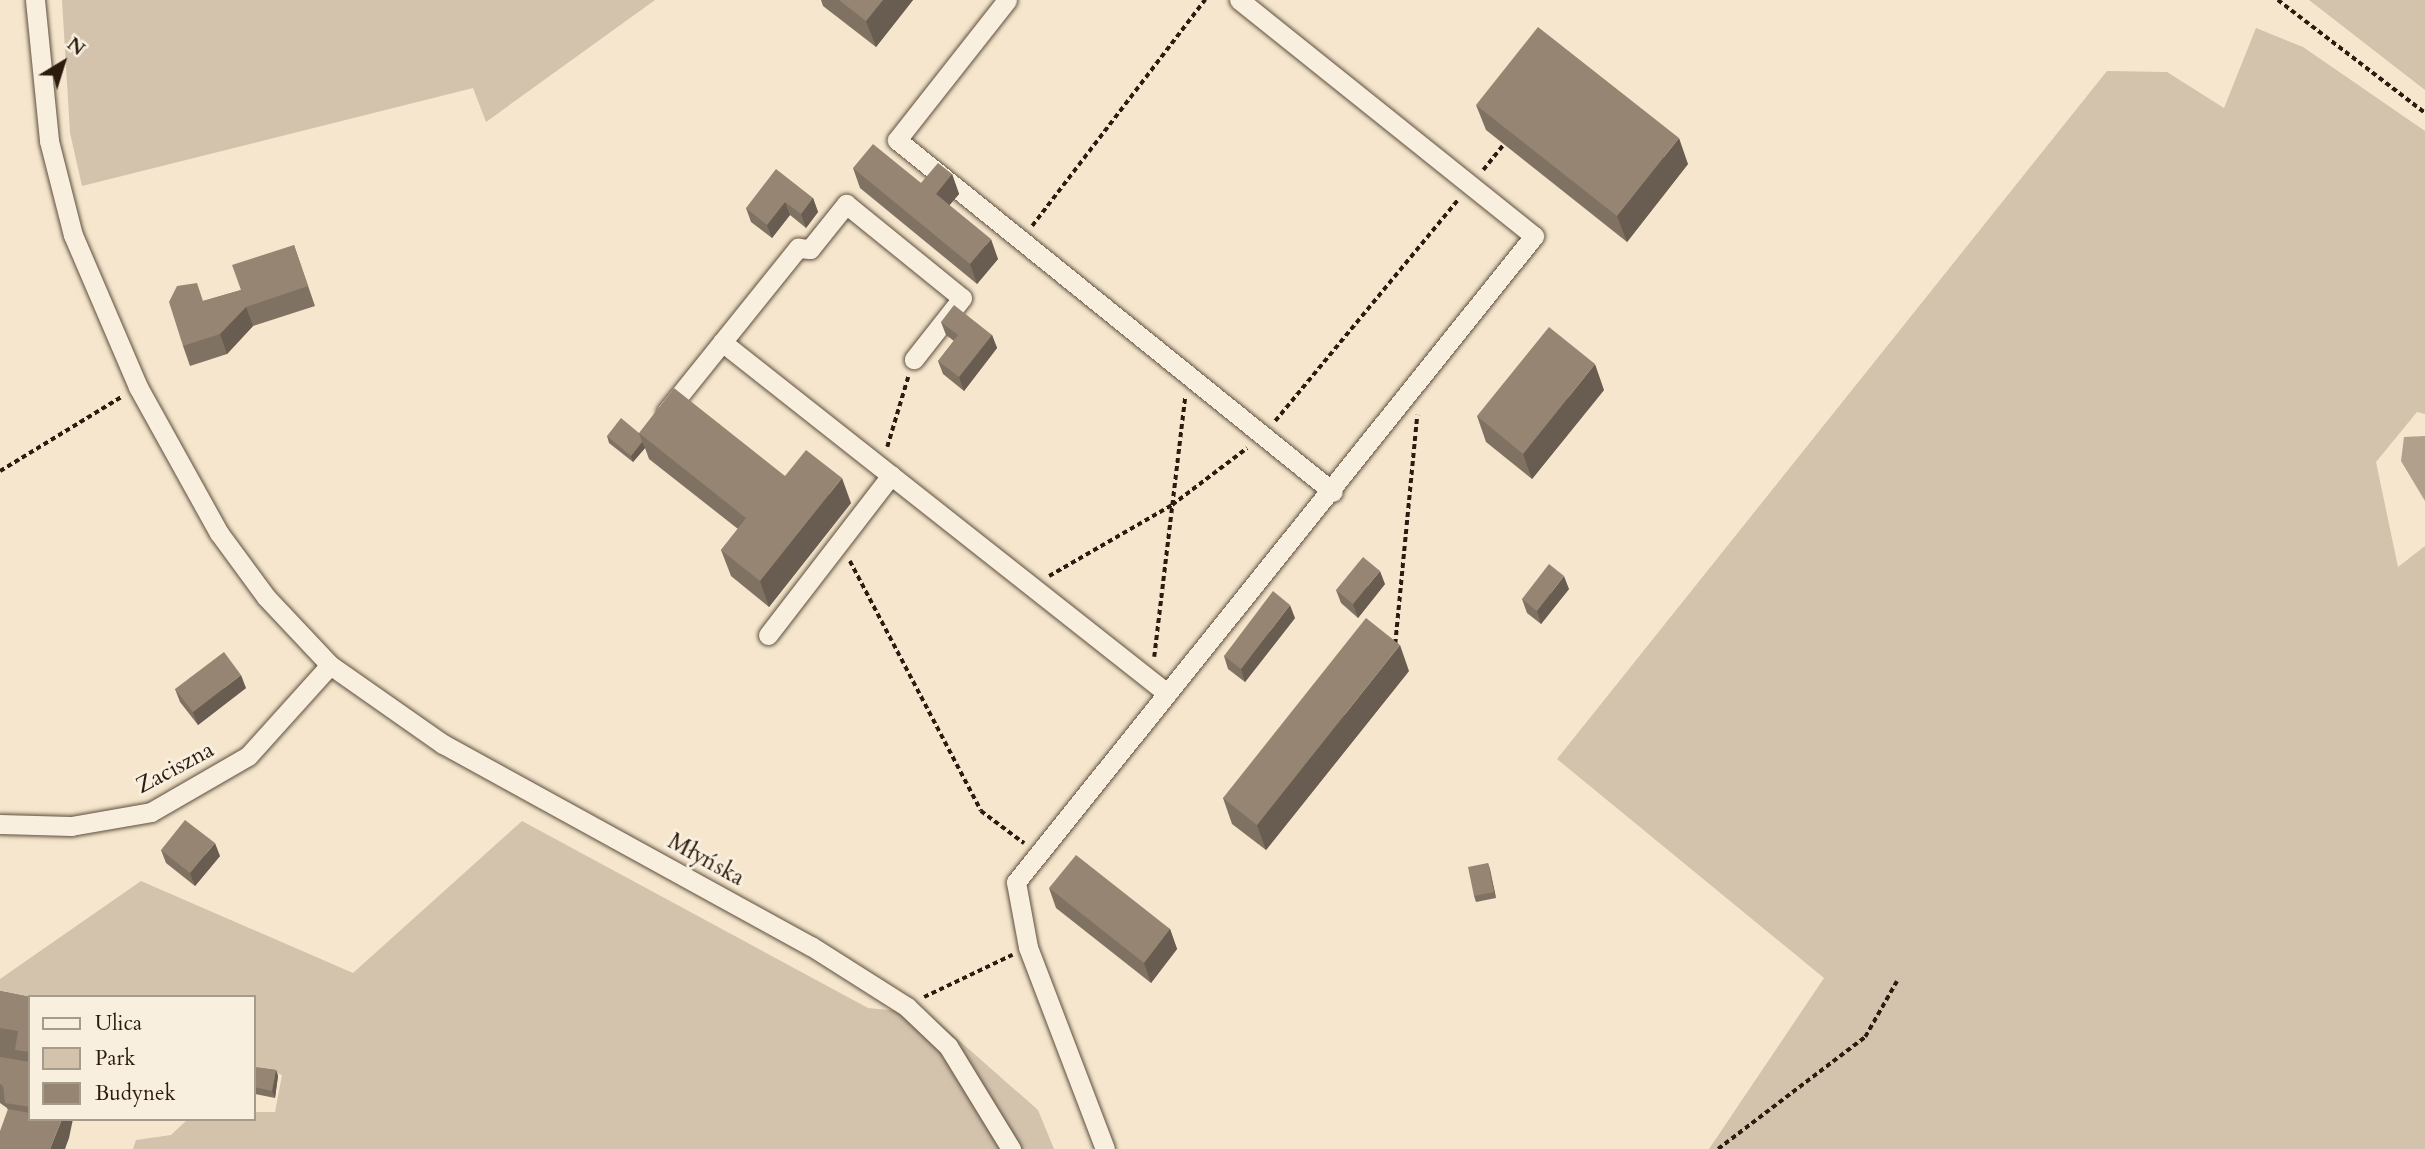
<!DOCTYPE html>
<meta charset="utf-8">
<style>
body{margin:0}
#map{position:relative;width:2425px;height:1149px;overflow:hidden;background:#f5e6cd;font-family:Cardo,serif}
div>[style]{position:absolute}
.green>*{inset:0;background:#d3c3ad}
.water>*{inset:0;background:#b1a18c}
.path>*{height:3.5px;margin-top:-1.75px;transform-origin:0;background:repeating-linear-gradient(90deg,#2c1b0f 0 5px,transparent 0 8.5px)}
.roads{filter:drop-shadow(0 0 2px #5e4e3e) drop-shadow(0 0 2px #5e4e3e)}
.street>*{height:19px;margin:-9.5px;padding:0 9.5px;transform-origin:9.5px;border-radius:9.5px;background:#f8efde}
.wall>*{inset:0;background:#807262}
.shaded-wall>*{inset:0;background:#685d50}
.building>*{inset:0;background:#958572}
span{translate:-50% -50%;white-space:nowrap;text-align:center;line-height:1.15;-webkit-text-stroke:6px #f8efde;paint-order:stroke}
.street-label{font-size:23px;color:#2c1b0f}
.legend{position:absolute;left:28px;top:995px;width:228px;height:126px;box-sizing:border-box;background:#f8efde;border:2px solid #a69a8b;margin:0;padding:9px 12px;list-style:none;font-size:21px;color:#2c1b0f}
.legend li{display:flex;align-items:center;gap:14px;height:35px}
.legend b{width:35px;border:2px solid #a69a8b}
.north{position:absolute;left:28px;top:28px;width:70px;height:70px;-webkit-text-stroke:5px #f8efde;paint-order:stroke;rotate:38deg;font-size:19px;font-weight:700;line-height:28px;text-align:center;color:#2c1b0f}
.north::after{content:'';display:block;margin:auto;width:24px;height:32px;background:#2c1b0f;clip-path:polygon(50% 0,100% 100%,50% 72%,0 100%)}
</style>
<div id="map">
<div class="green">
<div style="clip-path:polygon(62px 0,655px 0,486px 122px,473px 88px,82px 186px,70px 133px)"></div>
<div style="clip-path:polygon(2309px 0,2425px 0,2425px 90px)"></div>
<div style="clip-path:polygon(2256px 28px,2303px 47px,2425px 131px,2425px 414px,2417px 412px,2376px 462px,2398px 567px,2425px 546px,2425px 1149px,1709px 1149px,1824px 978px,1557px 759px,2107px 71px,2167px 72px,2224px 108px)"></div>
<div style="clip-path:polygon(522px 821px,868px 1008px,929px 1014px,1038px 1110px,1054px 1149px,133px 1149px,136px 1140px,171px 1135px,188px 1119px,254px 1119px,254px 1112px,275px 1112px,282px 1075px,254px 1066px,254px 997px,30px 997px,30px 1020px,0 1013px,0 979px,141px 881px,353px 973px)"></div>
</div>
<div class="water">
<div style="clip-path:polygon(2425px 436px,2425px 501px,2401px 461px,2404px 437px)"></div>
</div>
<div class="path">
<div style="left:2278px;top:0;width:185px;rotate:37.5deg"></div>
<div style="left:1483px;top:170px;width:32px;rotate:-51deg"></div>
<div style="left:1032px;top:226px;width:285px;rotate:-52.6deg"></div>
<div style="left:1275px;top:421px;width:287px;rotate:-50.4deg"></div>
<div style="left:887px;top:447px;width:73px;rotate:-73.3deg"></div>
<div style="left:0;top:471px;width:142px;rotate:-31.4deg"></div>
<div style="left:850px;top:561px;width:282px;rotate:62.3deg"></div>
<div style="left:981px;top:811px;width:54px;rotate:36.7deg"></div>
<div style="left:1049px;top:576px;width:142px;rotate:-30deg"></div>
<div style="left:1172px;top:505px;width:94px;rotate:-37.2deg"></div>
<div style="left:1395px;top:644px;width:230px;rotate:-84.5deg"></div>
<div style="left:1154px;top:657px;width:262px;rotate:-83.2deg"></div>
<div style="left:924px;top:997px;width:98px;rotate:-25.5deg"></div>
<div style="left:1718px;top:1149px;width:185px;rotate:-37.3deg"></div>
<div style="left:1865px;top:1037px;width:64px;rotate:-60.3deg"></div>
</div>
<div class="roads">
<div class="street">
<div style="left:35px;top:0;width:142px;rotate:84.3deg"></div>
<div style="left:49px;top:141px;width:97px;rotate:75.7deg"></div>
<div style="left:73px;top:235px;width:165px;rotate:66.8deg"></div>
<div style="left:138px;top:387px;width:167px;rotate:61deg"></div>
<div style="left:219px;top:533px;width:79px;rotate:53.7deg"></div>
<div style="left:266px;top:597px;width:93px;rotate:46.7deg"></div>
<div style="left:330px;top:665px;width:138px;rotate:35deg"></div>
<div style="left:443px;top:744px;width:420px;rotate:28.8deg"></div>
<div style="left:811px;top:946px;width:114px;rotate:32.4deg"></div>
<div style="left:907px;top:1007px;width:57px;rotate:43.6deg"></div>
<div style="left:948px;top:1046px;width:121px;rotate:58.5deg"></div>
<div style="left:1007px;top:0;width:178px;rotate:128.2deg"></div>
<div style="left:897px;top:140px;width:560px;rotate:38.92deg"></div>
<div style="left:722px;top:342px;width:567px;rotate:38.27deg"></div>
<div style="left:666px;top:412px;width:211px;rotate:-51.2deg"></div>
<div style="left:798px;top:248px;width:12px;rotate:5deg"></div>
<div style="left:810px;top:249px;width:58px;rotate:-51.3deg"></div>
<div style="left:846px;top:204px;width:149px;rotate:39deg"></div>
<div style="left:962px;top:298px;width:78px;rotate:128.2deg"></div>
<div style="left:768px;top:635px;width:202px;rotate:-52.4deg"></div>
<div style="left:0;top:824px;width:71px;rotate:1.6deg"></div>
<div style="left:71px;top:826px;width:81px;rotate:-9.9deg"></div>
<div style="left:151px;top:812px;width:112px;rotate:-30deg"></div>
<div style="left:248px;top:756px;width:122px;rotate:-48deg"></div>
<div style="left:1105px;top:1149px;width:216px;rotate:-110.9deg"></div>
<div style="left:1028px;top:947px;width:66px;rotate:-100.5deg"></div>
<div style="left:1016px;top:882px;width:828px;rotate:-51.28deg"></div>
<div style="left:1534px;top:236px;width:378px;rotate:-141.3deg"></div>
</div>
</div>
<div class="wall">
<div style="clip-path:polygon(821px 0,913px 0,876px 47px,823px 6px)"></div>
<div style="clip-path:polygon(1476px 105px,1688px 164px,1627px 242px,1486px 130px)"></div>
<div style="clip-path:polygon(853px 168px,921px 183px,952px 174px,959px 194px,949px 205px,998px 259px,977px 284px,860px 188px)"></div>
<div style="clip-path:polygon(813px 198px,818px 212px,806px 228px,790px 215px,772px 238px,751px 222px,746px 208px)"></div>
<div style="clip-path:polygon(294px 245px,315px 306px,253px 326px,227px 354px,190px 366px,183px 346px,203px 301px,241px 290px)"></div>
<div style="clip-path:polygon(941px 322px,992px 335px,997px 348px,964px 391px,943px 374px,938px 361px,954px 341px,946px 335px)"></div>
<div style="clip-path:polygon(1604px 390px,1532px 479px,1486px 442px,1477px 416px)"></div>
<div style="clip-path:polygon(639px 433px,785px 476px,851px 503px,769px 607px,731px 576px,721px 550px,738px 529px,649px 459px,645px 448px,633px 462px,609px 443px,607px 436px)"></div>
<div style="clip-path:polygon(1385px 584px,1358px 618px,1341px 603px,1336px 590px)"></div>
<div style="clip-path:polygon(1569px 589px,1541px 624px,1527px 613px,1522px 599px)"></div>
<div style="clip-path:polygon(1295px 618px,1245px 682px,1228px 669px,1224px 656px)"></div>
<div style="clip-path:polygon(1409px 671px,1266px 850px,1232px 824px,1223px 798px)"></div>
<div style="clip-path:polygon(246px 688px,198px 725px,180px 702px,175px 689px)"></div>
<div style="clip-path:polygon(161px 850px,220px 856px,195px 886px,166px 863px)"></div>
<div style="clip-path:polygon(1488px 863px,1496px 898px,1476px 902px,1474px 896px)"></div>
<div style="clip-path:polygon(1049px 888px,1170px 929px,1177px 949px,1151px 983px,1056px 908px)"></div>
<div style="clip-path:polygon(0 991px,30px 997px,30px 1119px,69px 1138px,8px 1110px,7px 1108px,0 1103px)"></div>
<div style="clip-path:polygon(254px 1067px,276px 1070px,278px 1076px,275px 1098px,255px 1094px,254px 1102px)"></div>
</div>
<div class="shaded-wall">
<div style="clip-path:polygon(883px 0,913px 0,876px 47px,866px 21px)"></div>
<div style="clip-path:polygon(1679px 138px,1688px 164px,1627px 242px,1617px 216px)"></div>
<div style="clip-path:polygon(952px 174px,959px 194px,943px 213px,936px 194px)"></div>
<div style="clip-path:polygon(813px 198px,818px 212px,806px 228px,801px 214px)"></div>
<div style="clip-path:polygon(785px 202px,790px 215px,772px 238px,767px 225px)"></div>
<div style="clip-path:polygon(991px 239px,998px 259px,977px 284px,970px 264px)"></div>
<div style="clip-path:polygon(246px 307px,253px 326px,227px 354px,220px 334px)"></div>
<div style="clip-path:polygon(992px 335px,997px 348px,964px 391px,959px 377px)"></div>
<div style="clip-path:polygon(1595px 364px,1604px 390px,1532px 479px,1523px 454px)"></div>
<div style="clip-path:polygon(642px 442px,645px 448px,633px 462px,631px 456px)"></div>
<div style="clip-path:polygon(842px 478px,851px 503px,769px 607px,760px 581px)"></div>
<div style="clip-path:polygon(1380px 571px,1385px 584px,1358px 618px,1353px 604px)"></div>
<div style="clip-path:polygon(1564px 576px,1569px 589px,1541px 624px,1537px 611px)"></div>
<div style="clip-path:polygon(1290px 605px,1295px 618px,1245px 682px,1241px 669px)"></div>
<div style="clip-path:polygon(1400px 645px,1409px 671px,1266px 850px,1257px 825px)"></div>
<div style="clip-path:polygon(241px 675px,246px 688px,198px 725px,193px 712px)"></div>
<div style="clip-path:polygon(215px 843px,220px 856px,195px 886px,190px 873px)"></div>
<div style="clip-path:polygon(1488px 863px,1490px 869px,1496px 898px,1494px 892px)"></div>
<div style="clip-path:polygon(1170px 929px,1177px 949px,1151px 983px,1144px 963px)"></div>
<div style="clip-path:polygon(276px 1070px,278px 1076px,275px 1098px,272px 1091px)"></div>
<div style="clip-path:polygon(62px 1119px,73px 1119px,69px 1138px,65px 1149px,50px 1149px)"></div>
</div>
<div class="building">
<div style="clip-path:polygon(839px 0,883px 0,866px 21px)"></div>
<div style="clip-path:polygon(1538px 27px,1679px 138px,1617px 216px,1476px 105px)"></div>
<div style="clip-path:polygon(873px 144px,921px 183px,938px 163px,952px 174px,936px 194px,991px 239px,970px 264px,853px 168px)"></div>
<div style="clip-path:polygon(776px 169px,813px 198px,801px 214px,785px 202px,767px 225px,746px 208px)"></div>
<div style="clip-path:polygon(294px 245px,308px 286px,246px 307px,220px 334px,183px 346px,169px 302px,177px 286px,197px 283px,203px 301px,241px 290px,232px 265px)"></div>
<div style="clip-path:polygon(954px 305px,992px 335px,959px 377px,938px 361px,958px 335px,941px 322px)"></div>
<div style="clip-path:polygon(1549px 327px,1595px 364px,1523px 454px,1477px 416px)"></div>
<div style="clip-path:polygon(674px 388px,785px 476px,806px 450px,842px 478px,760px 581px,721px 550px,746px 518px,639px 433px)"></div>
<div style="clip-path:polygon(621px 418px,639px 433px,642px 442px,631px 456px,607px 436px)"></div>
<div style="clip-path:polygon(1363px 557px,1380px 571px,1353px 604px,1336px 590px)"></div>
<div style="clip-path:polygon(1549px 564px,1564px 576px,1537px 611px,1522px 599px)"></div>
<div style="clip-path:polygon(1273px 591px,1290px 605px,1241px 669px,1224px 656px)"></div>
<div style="clip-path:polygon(1366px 618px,1400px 645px,1257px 825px,1223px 798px)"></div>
<div style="clip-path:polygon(224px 652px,241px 675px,193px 712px,175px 689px)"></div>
<div style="clip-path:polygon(185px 820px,215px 843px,190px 873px,161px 850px)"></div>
<div style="clip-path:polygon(1076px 855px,1170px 929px,1144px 963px,1049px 888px)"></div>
<div style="clip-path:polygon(1488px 863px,1494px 892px,1474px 896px,1468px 867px)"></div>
<div style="clip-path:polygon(0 991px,30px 997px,30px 1052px,15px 1050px,18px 1031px,0 1028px)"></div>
<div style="clip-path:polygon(0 1057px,30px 1062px,30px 1107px,5px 1103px,3px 1086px,0 1084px)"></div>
<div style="clip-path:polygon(254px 1067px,276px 1070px,272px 1091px,254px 1087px)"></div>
<div style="clip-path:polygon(8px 1109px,30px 1113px,30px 1119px,62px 1119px,50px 1149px,0 1149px,0 1131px)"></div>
</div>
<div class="street-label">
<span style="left:175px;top:768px;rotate:-28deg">Zaciszna</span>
<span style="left:706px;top:860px;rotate:29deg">Młyńska</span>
</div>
<ul class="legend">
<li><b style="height:9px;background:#f8efde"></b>Ulica</li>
<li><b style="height:19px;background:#d3c3ad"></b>Park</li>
<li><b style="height:19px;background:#958572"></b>Budynek</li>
</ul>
<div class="north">N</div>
</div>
